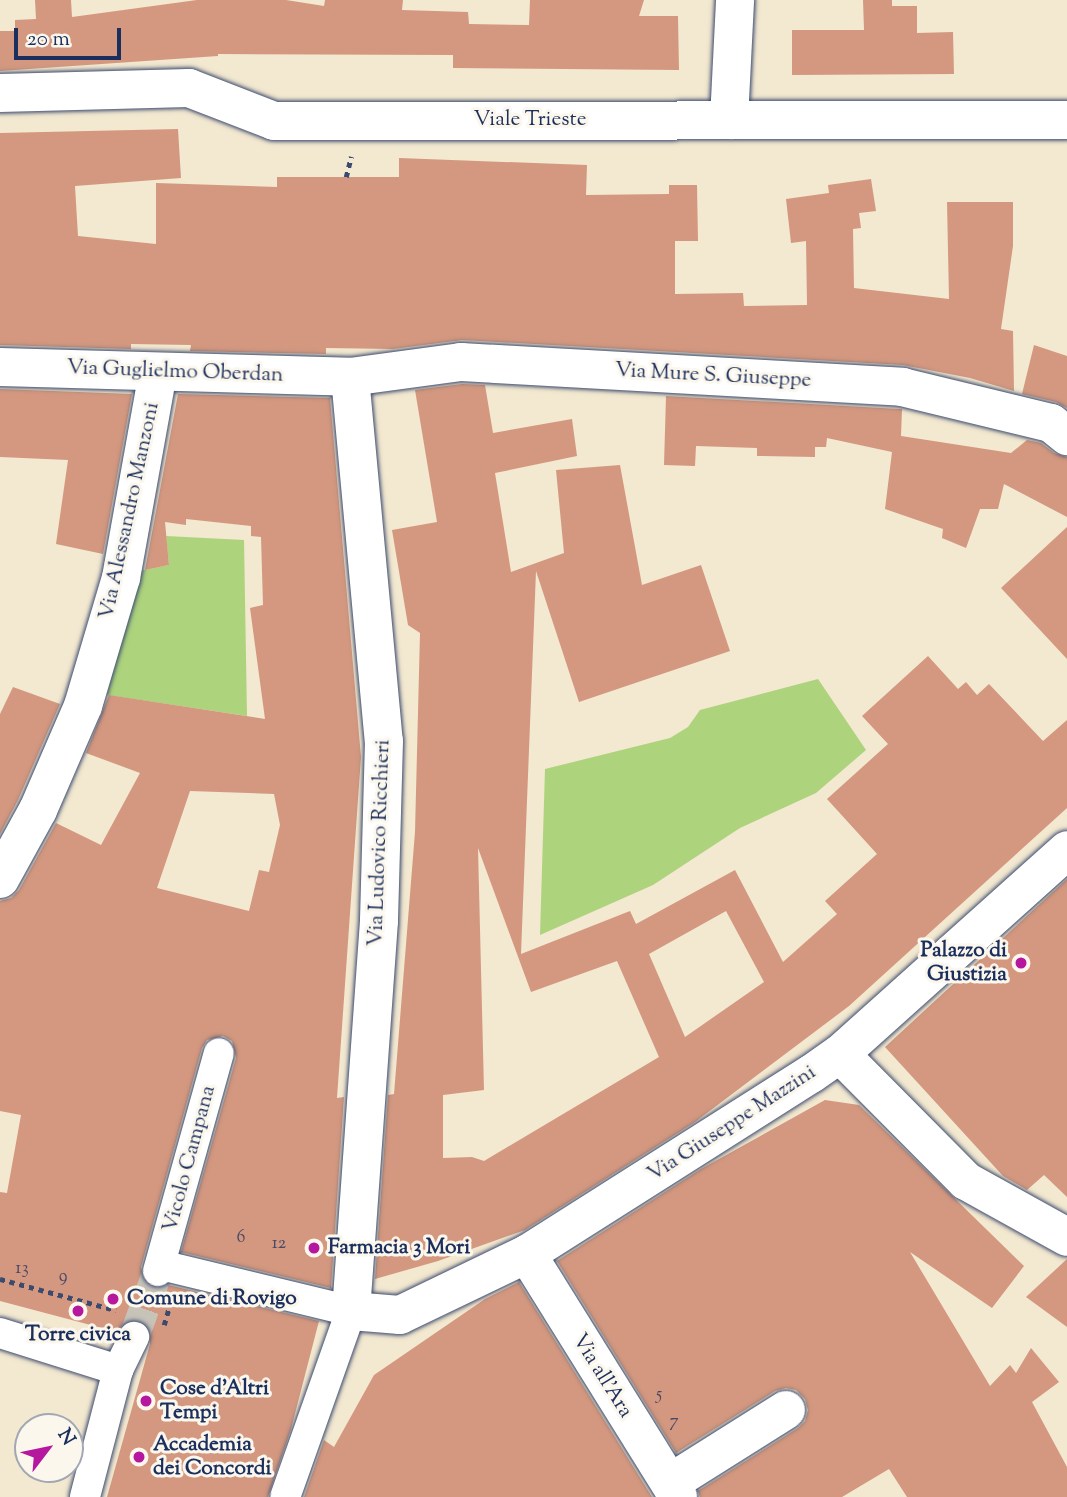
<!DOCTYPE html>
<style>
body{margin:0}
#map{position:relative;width:1067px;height:1497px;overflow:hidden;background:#f3e8d0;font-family:"Sorts Mill Goudy",serif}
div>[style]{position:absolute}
.green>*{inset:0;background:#add37d}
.building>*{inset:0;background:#d3987f}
.pedestrian-tunnel>*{height:30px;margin-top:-15px;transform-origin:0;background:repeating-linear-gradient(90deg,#c8c3b9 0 30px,transparent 0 45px)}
.path>*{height:4.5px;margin-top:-2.25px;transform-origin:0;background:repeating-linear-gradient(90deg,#3b4b6f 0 5px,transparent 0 10px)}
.roads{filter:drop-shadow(0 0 2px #3b4b6f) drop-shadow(0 0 2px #3b4b6f)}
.pedestrian>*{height:30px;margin:-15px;padding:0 15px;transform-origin:15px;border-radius:15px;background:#fff}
.minor>*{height:38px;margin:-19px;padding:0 19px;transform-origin:19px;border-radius:19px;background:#fff}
.dots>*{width:19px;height:19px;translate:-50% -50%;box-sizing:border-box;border:4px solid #fbf7ec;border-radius:50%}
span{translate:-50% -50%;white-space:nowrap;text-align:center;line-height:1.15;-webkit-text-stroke:6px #fbf7ec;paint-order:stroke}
.number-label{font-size:18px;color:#494966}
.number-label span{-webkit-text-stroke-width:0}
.street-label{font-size:21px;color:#1b2f5e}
.poi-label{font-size:21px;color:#1b2f5e;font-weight:700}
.right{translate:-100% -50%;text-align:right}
.left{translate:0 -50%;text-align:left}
.north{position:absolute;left:14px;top:1413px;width:70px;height:70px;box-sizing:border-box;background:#fbf7ec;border:2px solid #a1a7b3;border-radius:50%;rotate:58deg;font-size:19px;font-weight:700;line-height:28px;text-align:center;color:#1b2f5e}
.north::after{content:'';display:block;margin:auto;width:24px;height:32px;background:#b5179e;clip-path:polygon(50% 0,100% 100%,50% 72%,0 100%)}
.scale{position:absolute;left:14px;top:28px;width:107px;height:32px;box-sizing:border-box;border:4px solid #1b2f5e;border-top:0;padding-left:9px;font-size:21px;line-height:24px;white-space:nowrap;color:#1b2f5e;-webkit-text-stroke:5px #fbf7ec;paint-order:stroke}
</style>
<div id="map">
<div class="green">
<div style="clip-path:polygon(166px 536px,244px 540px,247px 716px,107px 695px,139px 571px,169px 565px)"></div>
<div style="clip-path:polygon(818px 679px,866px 750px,816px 793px,740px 828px,653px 885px,540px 935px,545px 769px,670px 738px,688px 727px,700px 710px)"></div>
</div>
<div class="building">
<div style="clip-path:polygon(35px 0,71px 0,72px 17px,197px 0,286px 0,324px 6px,325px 0,403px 0,402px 10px,468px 12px,469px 24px,529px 25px,530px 0,644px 0,639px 16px,678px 16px,679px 70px,453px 68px,453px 55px,218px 54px,218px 56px,0 71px,0 31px,15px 31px,15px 20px,36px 19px)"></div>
<div style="clip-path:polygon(863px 0,892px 0,892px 6px,917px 6px,917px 33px,953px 32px,954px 74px,792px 75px,792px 30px,864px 30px)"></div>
<div style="clip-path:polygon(178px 129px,181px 178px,75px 186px,78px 236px,156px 244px,156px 183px,277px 187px,277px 177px,399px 177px,399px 158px,587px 165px,586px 195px,669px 194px,669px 185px,697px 185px,698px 241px,675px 241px,675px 294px,743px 293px,744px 306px,807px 305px,806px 241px,791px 243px,786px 199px,829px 193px,828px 185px,871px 179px,876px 211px,859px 213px,861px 228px,853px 229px,854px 288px,949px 299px,947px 202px,1013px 202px,1013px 246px,1001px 329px,1013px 331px,1014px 391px,970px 378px,903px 365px,462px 340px,393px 349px,326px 348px,326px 354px,190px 351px,191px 345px,131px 344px,131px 349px,0 345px,0 133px)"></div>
<div style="clip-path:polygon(1034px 345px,1067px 356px,1067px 408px,1056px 402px,1022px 394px)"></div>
<div style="clip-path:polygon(evenodd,462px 384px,485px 385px,493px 433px,572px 419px,577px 456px,495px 473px,511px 572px,564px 553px,556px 470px,620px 465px,642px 585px,701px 565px,730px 651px,579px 702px,536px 571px,521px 954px,630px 911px,636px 924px,735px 870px,783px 962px,837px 914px,825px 901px,877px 854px,827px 799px,888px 744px,862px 716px,928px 656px,958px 689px,966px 682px,977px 695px,989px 684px,1043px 741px,1067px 720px,1067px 808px,849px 1006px,695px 1122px,525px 1230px,438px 1261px,375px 1279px,388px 1095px,394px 1094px,415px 832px,420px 633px,408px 625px,392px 530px,437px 522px,415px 390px,462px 384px,478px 848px,531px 992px,617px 961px,659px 1057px,484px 1161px,472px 1157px,443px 1158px,443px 1095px,484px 1090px,478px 848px,462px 384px,726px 911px,764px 982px,685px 1037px,649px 954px,726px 911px)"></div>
<div style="clip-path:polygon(0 389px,132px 394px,103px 554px,56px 544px,68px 460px,0 457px)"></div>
<div style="clip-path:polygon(evenodd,178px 394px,330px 398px,361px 757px,337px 1098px,344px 1097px,331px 1288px,181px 1252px,236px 1058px,232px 1041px,223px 1036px,207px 1040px,202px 1048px,141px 1267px,145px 1283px,153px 1288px,168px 1285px,319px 1321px,291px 1429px,268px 1497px,107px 1497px,150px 1344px,149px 1328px,142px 1322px,132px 1320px,124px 1323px,117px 1332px,0 1301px,0 1192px,7px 1193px,21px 1115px,0 1111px,0 901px,11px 898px,19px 890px,56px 823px,101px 845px,140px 773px,86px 753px,109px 695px,265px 719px,250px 608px,263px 605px,261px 537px,251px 536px,251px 526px,186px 519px,186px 525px,165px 522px,169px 565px,145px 570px,178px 394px,190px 791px,274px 794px,280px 825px,269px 872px,259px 870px,249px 911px,157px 888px,190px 791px)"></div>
<div style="clip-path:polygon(666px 396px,899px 409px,902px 409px,901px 436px,1011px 453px,1027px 440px,1041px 443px,1054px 453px,1067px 457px,1067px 517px,1004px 484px,998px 509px,980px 509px,966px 548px,942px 538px,943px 529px,885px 509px,892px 452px,827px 438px,826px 447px,815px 447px,815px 457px,757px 456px,757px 448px,696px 446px,695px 466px,664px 465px)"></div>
<div style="clip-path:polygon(1067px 527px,1067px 659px,1001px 588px)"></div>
<div style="clip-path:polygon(13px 687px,60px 704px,18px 800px,0 834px,0 714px)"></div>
<div style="clip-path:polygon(1067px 879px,1067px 1197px,1044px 1175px,1027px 1190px,1003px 1176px,885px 1047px)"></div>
<div style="clip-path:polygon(825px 1100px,859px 1105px,1024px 1266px,992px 1308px,910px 1252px,990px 1386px,1010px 1365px,1016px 1373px,1031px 1348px,1059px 1382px,1032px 1402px,1067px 1467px,1067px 1497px,907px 1497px,889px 1469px,842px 1497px,700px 1497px,698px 1491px,798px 1428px,805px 1421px,808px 1410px,805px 1399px,796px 1390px,786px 1388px,775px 1391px,676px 1453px,557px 1261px,701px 1169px)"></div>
<div style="clip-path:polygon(1067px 1259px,1067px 1327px,1026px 1297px)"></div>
<div style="clip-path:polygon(519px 1282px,652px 1497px,304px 1497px,324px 1440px,334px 1447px,374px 1375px,485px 1299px)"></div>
</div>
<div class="pedestrian-tunnel">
<div style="left:134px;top:1337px;width:70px;rotate:-70deg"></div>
</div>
<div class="path">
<div style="left:346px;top:177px;width:21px;rotate:-76deg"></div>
<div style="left:0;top:1279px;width:120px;rotate:15deg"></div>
<div style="left:164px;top:1325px;width:26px;rotate:-74deg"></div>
</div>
<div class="roads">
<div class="pedestrian">
<div style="left:161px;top:1265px;width:195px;rotate:13.6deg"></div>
<div style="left:351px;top:1311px;width:197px;rotate:109.5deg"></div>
<div style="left:158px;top:1271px;width:226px;rotate:-74.4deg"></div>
<div style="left:0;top:1333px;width:124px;rotate:17.4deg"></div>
<div style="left:118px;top:1370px;width:131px;rotate:104.6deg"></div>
<div style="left:118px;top:1370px;width:37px;rotate:-64deg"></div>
</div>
<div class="minor">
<div style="left:0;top:93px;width:189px;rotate:-1.5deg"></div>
<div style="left:189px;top:88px;width:91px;rotate:21.2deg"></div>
<div style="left:274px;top:121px;width:793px;rotate:-0.07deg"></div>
<div style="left:729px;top:120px;width:120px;rotate:-87.1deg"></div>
<div style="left:0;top:367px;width:350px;rotate:1.6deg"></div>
<div style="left:350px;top:377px;width:112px;rotate:-7.7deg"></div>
<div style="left:461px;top:362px;width:442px;rotate:3.2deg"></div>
<div style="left:902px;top:387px;width:153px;rotate:13.6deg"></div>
<div style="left:1051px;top:423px;width:21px;rotate:39deg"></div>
<div style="left:350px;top:377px;width:366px;rotate:84.7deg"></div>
<div style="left:384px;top:741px;width:180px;rotate:91.6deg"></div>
<div style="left:379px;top:921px;width:391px;rotate:94.1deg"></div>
<div style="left:351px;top:1311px;width:49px;rotate:4.7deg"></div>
<div style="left:400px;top:1315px;width:141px;rotate:-25.7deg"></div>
<div style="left:527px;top:1254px;width:336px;rotate:-32.4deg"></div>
<div style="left:811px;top:1074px;width:35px;rotate:-35deg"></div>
<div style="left:840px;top:1054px;width:305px;rotate:-41.9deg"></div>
<div style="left:0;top:879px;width:79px;rotate:-61.2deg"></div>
<div style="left:38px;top:810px;width:113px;rotate:-66.6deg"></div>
<div style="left:83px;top:706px;width:134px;rotate:-73.5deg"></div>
<div style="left:121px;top:578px;width:209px;rotate:-79.8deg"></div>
<div style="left:840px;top:1054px;width:179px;rotate:45.2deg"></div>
<div style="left:966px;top:1181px;width:115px;rotate:29deg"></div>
<div style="left:527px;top:1254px;width:286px;rotate:58.1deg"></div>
<div style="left:670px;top:1483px;width:137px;rotate:-32.2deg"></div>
</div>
</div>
<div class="dots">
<div style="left:1021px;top:963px;background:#b5179e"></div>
<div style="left:314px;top:1248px;background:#b5179e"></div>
<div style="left:113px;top:1299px;background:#b5179e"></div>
<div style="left:78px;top:1311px;background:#b5179e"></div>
<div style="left:146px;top:1401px;background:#b5179e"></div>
<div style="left:139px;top:1457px;background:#b5179e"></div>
</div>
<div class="number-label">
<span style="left:241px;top:1238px">6</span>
<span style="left:279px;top:1244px">12</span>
<span style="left:22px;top:1269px">13</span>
<span style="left:63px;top:1277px">9</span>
<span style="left:659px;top:1395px">5</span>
<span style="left:674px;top:1422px">7</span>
</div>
<div class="street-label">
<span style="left:530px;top:120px">Viale Trieste</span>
<span style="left:175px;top:372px;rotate:2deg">Via Guglielmo Oberdan</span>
<span style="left:713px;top:376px;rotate:3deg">Via Mure S. Giuseppe</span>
<span style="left:130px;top:511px;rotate:-78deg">Via Alessandro Manzoni</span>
<span style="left:380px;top:843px;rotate:-88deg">Via Ludovico Ricchieri</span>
<span style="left:732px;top:1124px;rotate:-33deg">Via Giuseppe Mazzini</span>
<span style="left:190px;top:1159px;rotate:-75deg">Vicolo Campana</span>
<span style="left:602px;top:1376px;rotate:58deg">Via all'Ara</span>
</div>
<div class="poi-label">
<span class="right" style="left:1007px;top:963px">Palazzo di<br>Giustizia</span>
<span class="left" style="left:328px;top:1248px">Farmacia 3 Mori</span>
<span class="left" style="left:127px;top:1299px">Comune di Rovigo</span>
<span style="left:78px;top:1335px">Torre civica</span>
<span class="left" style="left:160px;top:1401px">Cose d'Altri<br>Tempi</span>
<span class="left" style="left:153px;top:1457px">Accademia<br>dei Concordi</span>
</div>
<div class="north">N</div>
<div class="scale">20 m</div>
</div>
